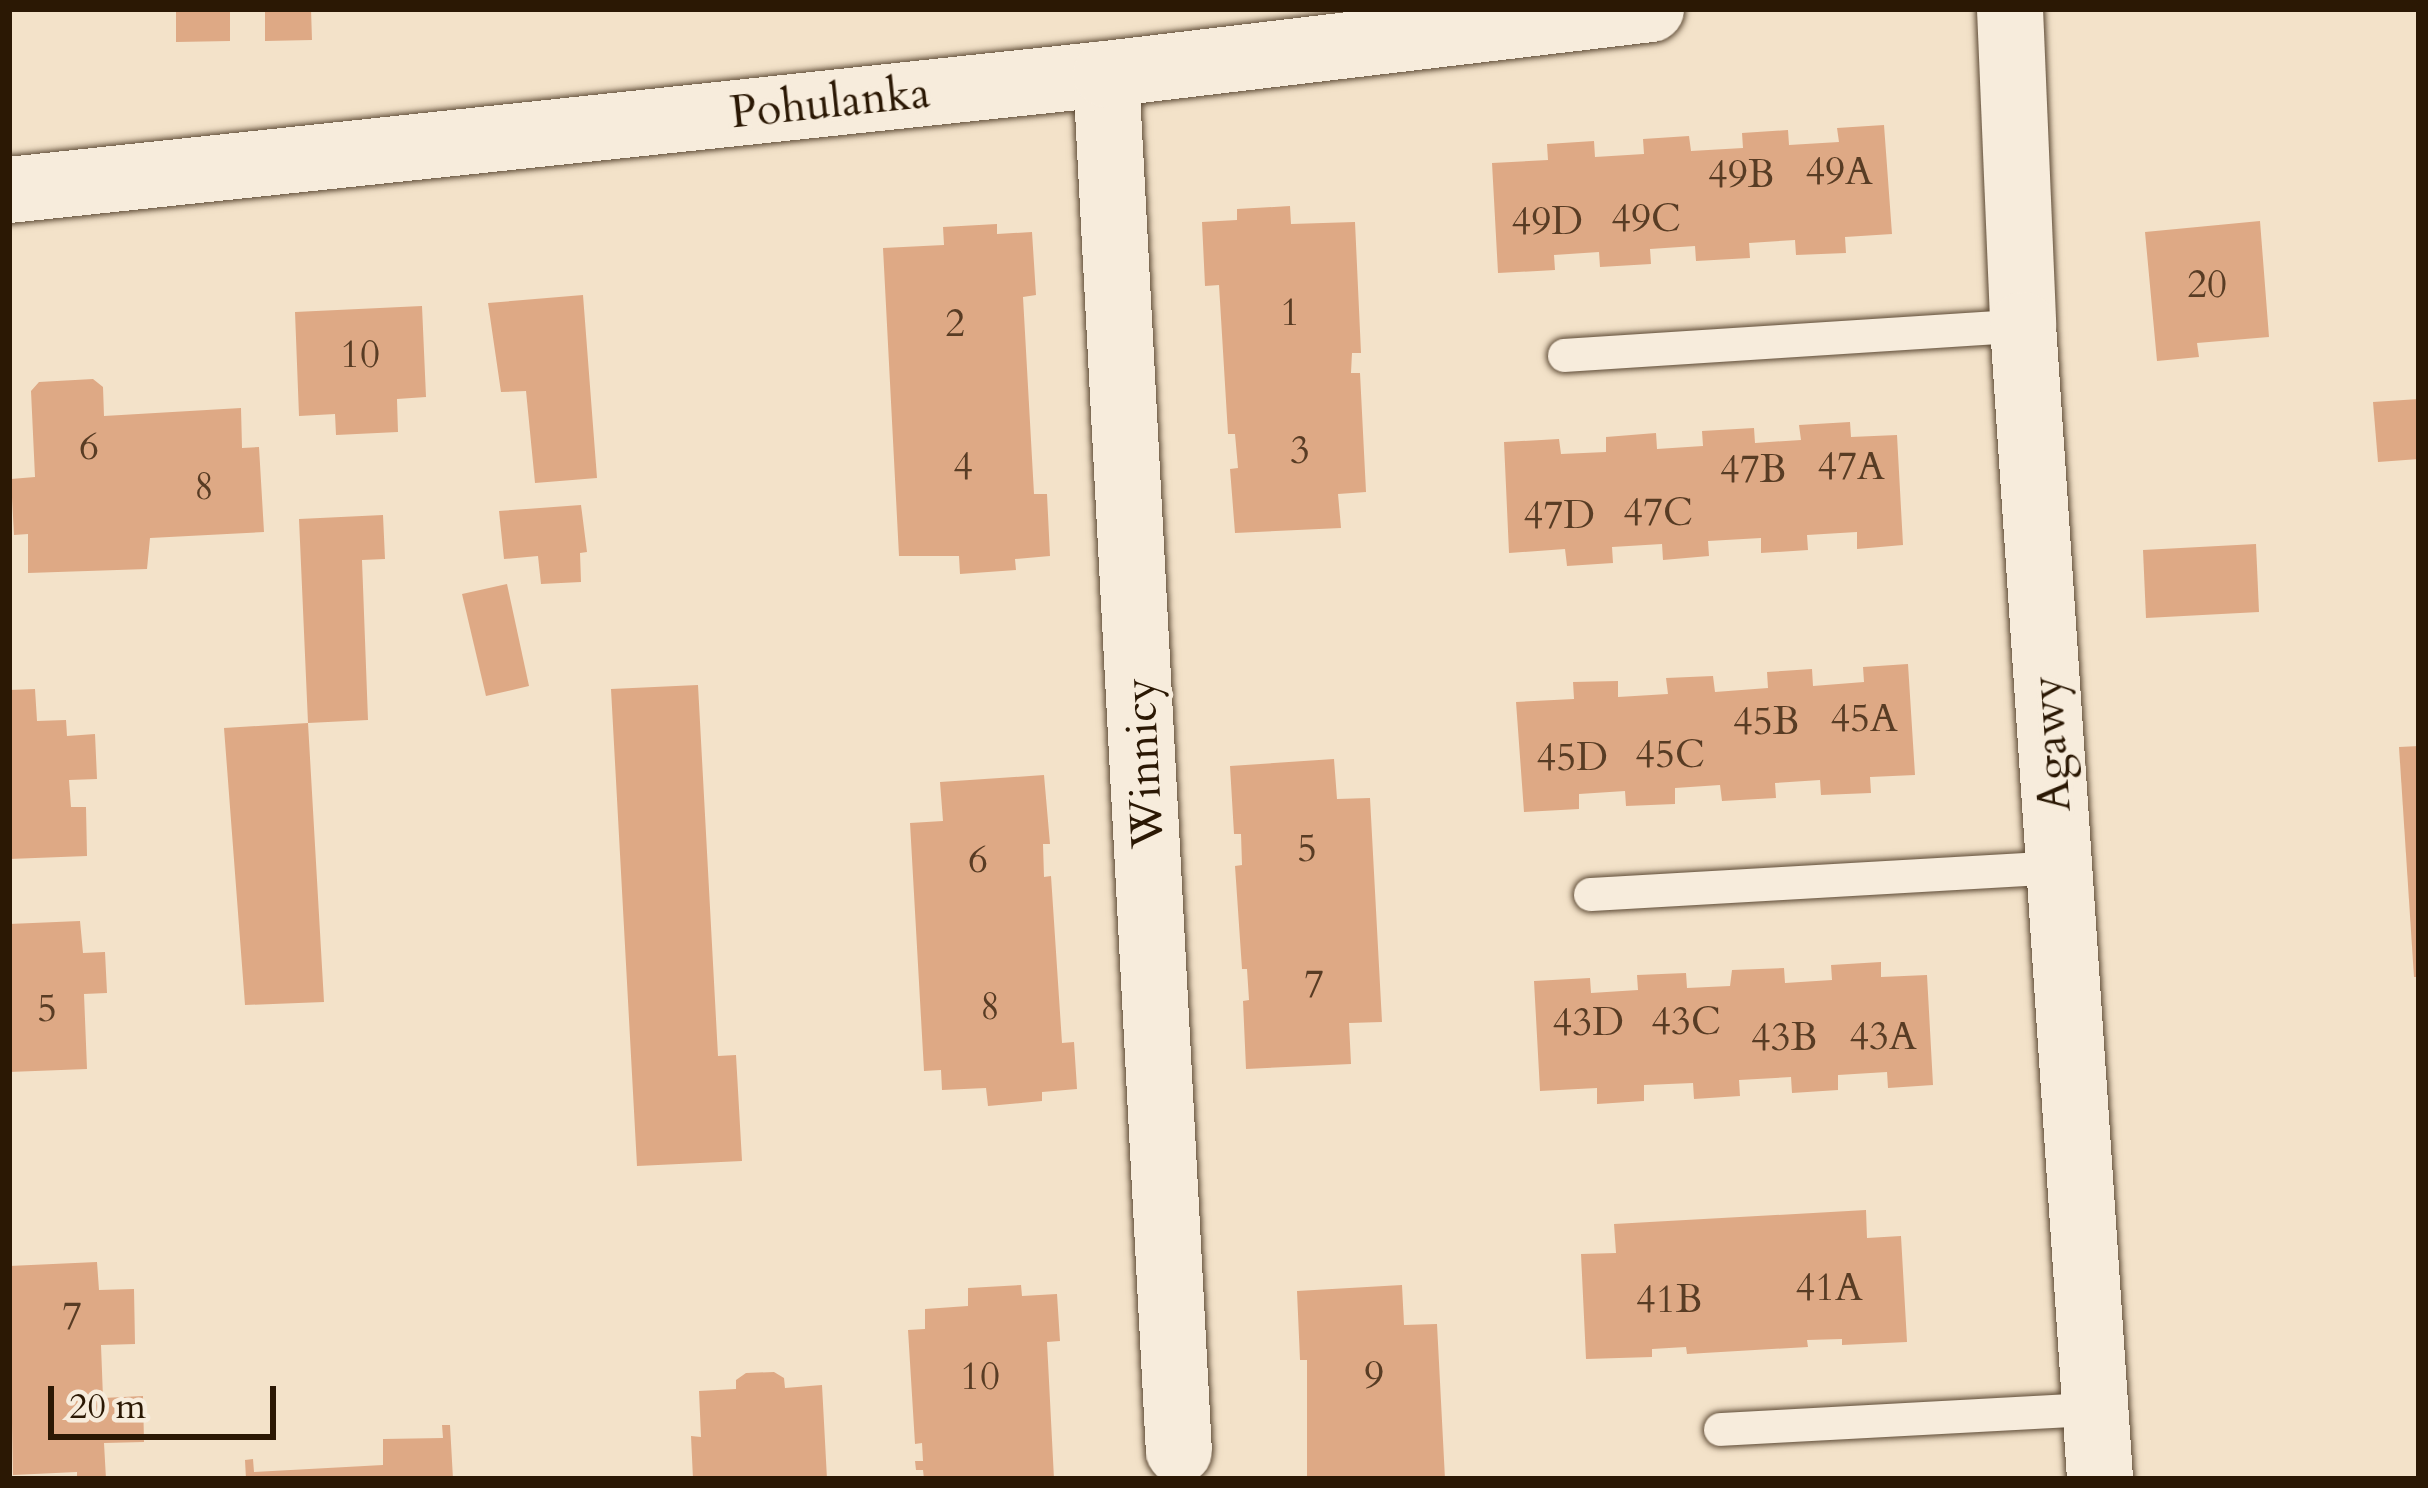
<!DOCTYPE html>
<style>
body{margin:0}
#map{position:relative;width:2428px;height:1488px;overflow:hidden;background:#f3e2c9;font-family:Cardo,serif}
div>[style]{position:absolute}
.building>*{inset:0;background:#dea985}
.roads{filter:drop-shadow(0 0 3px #5d4a35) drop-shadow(0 0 3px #5d4a35)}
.lane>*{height:33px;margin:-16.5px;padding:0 16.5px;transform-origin:16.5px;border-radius:16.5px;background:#f7ecdc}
.street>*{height:66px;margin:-33px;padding:0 33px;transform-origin:33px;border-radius:33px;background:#f7ecdc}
span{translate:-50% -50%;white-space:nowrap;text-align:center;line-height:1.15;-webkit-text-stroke:9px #f7ecdc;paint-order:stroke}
.number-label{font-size:39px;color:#583c24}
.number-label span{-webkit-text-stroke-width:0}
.street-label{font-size:45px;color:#2b1804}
.frame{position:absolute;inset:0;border:12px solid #2b1804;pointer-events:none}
.scale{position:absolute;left:48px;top:1386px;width:228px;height:54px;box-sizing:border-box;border:6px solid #2b1804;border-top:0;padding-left:15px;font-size:36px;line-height:42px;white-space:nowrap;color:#2b1804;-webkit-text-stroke:9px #f7ecdc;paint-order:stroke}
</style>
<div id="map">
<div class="building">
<div style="clip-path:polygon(176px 9px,230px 9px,230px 41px,176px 42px)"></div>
<div style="clip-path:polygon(265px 9px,311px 9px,312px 40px,265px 41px)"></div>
<div style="clip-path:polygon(1884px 125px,1892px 234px,1845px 237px,1846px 253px,1796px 255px,1795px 240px,1749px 243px,1750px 258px,1696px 261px,1695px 246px,1650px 249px,1651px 264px,1600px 267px,1599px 252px,1554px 255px,1555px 270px,1498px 273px,1492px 163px,1548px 160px,1547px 144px,1594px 141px,1595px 157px,1644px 154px,1643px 139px,1689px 136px,1691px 151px,1743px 148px,1742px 133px,1788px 130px,1789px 145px,1839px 142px,1837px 128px)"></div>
<div style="clip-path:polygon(1290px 206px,1291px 224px,1355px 222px,1361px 353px,1352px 353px,1351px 373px,1360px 373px,1366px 492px,1338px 494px,1341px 528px,1235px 533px,1230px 469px,1238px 468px,1235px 434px,1228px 434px,1219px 285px,1205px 286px,1202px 222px,1237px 220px,1237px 209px)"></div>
<div style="clip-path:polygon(2260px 221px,2269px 337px,2197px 343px,2199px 357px,2157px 361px,2145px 232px)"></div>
<div style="clip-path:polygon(997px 224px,997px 234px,1032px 232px,1036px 295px,1023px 297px,1034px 494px,1047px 494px,1050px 556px,1015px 559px,1016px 570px,960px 574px,959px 556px,899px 556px,883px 248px,944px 245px,943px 227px)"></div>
<div style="clip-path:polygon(583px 295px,597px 478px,535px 483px,526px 391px,501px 392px,488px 303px)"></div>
<div style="clip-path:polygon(422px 306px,426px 397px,397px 399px,398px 432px,336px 435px,335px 414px,299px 416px,295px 312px)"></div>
<div style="clip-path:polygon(93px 379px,103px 387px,104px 416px,241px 408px,242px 448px,259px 447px,264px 532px,150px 538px,147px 569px,28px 573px,28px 534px,14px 535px,11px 479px,35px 477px,31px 391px,39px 382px)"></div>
<div style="clip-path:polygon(2419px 399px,2419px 459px,2378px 462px,2373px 402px)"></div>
<div style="clip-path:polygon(1850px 422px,1851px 437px,1897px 435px,1903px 545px,1857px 549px,1857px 532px,1807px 535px,1808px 550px,1761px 553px,1761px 538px,1708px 541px,1709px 556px,1663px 560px,1662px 544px,1612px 547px,1613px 563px,1567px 566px,1565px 549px,1509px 553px,1504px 442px,1559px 439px,1561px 454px,1606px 452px,1606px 437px,1656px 433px,1657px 449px,1703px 446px,1702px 431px,1754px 428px,1755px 443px,1801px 440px,1799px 425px)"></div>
<div style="clip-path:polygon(581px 505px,587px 552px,580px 553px,581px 582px,541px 584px,538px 556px,504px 559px,499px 511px)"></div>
<div style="clip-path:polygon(383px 515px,385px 559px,362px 560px,368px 720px,308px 723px,324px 1002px,245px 1005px,224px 728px,308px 723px,299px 519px)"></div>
<div style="clip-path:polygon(2256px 544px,2259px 612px,2146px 618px,2143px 550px)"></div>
<div style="clip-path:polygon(507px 584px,529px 686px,486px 696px,462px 594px)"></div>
<div style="clip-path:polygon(1908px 664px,1915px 775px,1870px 777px,1871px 793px,1821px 795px,1820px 780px,1775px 783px,1776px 798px,1722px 801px,1720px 785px,1675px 788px,1675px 804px,1626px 806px,1625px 791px,1579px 794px,1579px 809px,1524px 812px,1516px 702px,1574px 699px,1573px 682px,1618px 681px,1618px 697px,1668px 694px,1666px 678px,1713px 676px,1715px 692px,1768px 688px,1767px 672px,1812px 669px,1813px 686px,1864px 682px,1863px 667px)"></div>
<div style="clip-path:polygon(698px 685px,718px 1056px,736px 1055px,742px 1161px,637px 1166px,611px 689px)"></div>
<div style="clip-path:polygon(35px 689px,37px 721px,66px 720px,67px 736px,95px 734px,97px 779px,69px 780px,71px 807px,86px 807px,87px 856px,9px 859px,9px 690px)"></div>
<div style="clip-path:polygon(2419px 746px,2419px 977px,2414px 977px,2399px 747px)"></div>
<div style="clip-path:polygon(1334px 759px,1337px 799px,1370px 798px,1382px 1022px,1349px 1023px,1351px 1064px,1246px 1069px,1243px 1001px,1249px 1000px,1247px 969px,1242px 969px,1235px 866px,1242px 865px,1241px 834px,1234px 834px,1230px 766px)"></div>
<div style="clip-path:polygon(1044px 775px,1050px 844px,1043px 844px,1044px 877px,1051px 876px,1062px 1043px,1074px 1042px,1077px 1089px,1042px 1092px,1042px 1101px,988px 1106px,986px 1088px,942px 1090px,941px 1070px,924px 1071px,910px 823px,943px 821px,940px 782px)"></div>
<div style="clip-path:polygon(80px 921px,83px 953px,105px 952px,107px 993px,84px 994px,87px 1069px,9px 1072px,9px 924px)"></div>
<div style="clip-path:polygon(1881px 962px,1881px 977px,1927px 975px,1933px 1085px,1888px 1088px,1887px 1072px,1838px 1075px,1838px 1090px,1792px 1093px,1791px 1077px,1739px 1080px,1740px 1096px,1694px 1099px,1693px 1083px,1644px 1085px,1644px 1101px,1597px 1104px,1597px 1088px,1540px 1091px,1534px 981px,1590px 978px,1591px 993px,1638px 990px,1637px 975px,1686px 973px,1687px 988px,1730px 986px,1732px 970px,1784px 968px,1785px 983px,1832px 980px,1831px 965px)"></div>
<div style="clip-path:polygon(1866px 1210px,1867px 1238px,1901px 1236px,1907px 1342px,1842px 1345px,1842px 1339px,1807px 1340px,1808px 1347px,1687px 1354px,1686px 1347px,1652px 1349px,1652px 1357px,1586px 1359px,1581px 1254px,1616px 1253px,1614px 1224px)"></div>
<div style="clip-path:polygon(97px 1262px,99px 1290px,134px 1289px,135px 1344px,101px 1345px,103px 1398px,143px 1396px,144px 1442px,104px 1443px,106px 1479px,77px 1479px,77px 1472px,13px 1475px,9px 1266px)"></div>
<div style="clip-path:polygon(1021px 1285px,1022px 1296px,1057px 1294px,1060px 1341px,1047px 1342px,1054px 1479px,924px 1479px,923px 1470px,916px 1470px,915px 1461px,923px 1461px,922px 1443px,915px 1444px,908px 1330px,925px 1329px,925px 1309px,968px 1306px,968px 1288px)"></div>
<div style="clip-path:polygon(1402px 1285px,1404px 1325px,1437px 1324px,1445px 1479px,1307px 1479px,1307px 1360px,1300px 1360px,1297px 1291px)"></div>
<div style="clip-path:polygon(774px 1372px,784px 1378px,785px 1388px,822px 1385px,827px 1479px,693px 1479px,691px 1436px,701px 1437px,699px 1391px,736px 1389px,736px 1380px,746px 1373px)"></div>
<div style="clip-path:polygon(442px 1425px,450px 1425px,453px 1479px,246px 1479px,245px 1460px,253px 1459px,254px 1472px,383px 1465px,383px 1439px,443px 1438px)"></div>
</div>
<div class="roads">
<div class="lane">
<div style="left:1564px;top:355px;width:460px;rotate:-3.7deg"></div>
<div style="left:1590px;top:894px;width:471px;rotate:-3.3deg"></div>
<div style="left:1720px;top:1429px;width:376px;rotate:-3.1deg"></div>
</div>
<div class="street">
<div style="left:2010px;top:9px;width:316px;rotate:87.6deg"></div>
<div style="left:2023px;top:325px;width:1157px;rotate:86.18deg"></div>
<div style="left:1106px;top:74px;width:1379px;rotate:86.97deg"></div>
<div style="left:9px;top:190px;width:1103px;rotate:-6.04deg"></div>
<div style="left:1106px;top:74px;width:549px;rotate:-6.8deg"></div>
</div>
</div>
<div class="number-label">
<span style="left:1839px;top:172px">49A</span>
<span style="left:1741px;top:175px">49B</span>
<span style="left:1646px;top:219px">49C</span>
<span style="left:1547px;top:222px">49D</span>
<span style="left:2207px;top:285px">20</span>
<span style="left:1290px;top:313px">1</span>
<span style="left:955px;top:324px">2</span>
<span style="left:360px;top:355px">10</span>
<span style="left:89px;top:447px">6</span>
<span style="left:1300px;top:451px">3</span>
<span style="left:963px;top:467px">4</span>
<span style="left:1851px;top:467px">47A</span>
<span style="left:1753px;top:470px">47B</span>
<span style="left:204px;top:487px">8</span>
<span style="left:1658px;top:513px">47C</span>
<span style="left:1559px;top:516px">47D</span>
<span style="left:1864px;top:719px">45A</span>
<span style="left:1766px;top:722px">45B</span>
<span style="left:1670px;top:755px">45C</span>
<span style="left:1572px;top:758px">45D</span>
<span style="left:1307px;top:849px">5</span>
<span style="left:978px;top:860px">6</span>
<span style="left:1314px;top:985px">7</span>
<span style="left:990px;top:1007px">8</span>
<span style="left:47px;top:1009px">5</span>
<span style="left:1686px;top:1022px">43C</span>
<span style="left:1588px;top:1023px">43D</span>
<span style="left:1883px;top:1037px">43A</span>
<span style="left:1784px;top:1038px">43B</span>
<span style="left:1829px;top:1288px">41A</span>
<span style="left:1669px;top:1300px">41B</span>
<span style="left:72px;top:1317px">7</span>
<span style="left:1374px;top:1376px">9</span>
<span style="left:980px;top:1377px">10</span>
</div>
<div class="street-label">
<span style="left:830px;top:103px;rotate:-6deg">Pohulanka</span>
<span style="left:2051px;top:744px;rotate:-94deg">Agawy</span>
<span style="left:1144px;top:763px;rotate:-93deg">Winnicy</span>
</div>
<div class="frame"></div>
<div class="scale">20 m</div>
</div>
